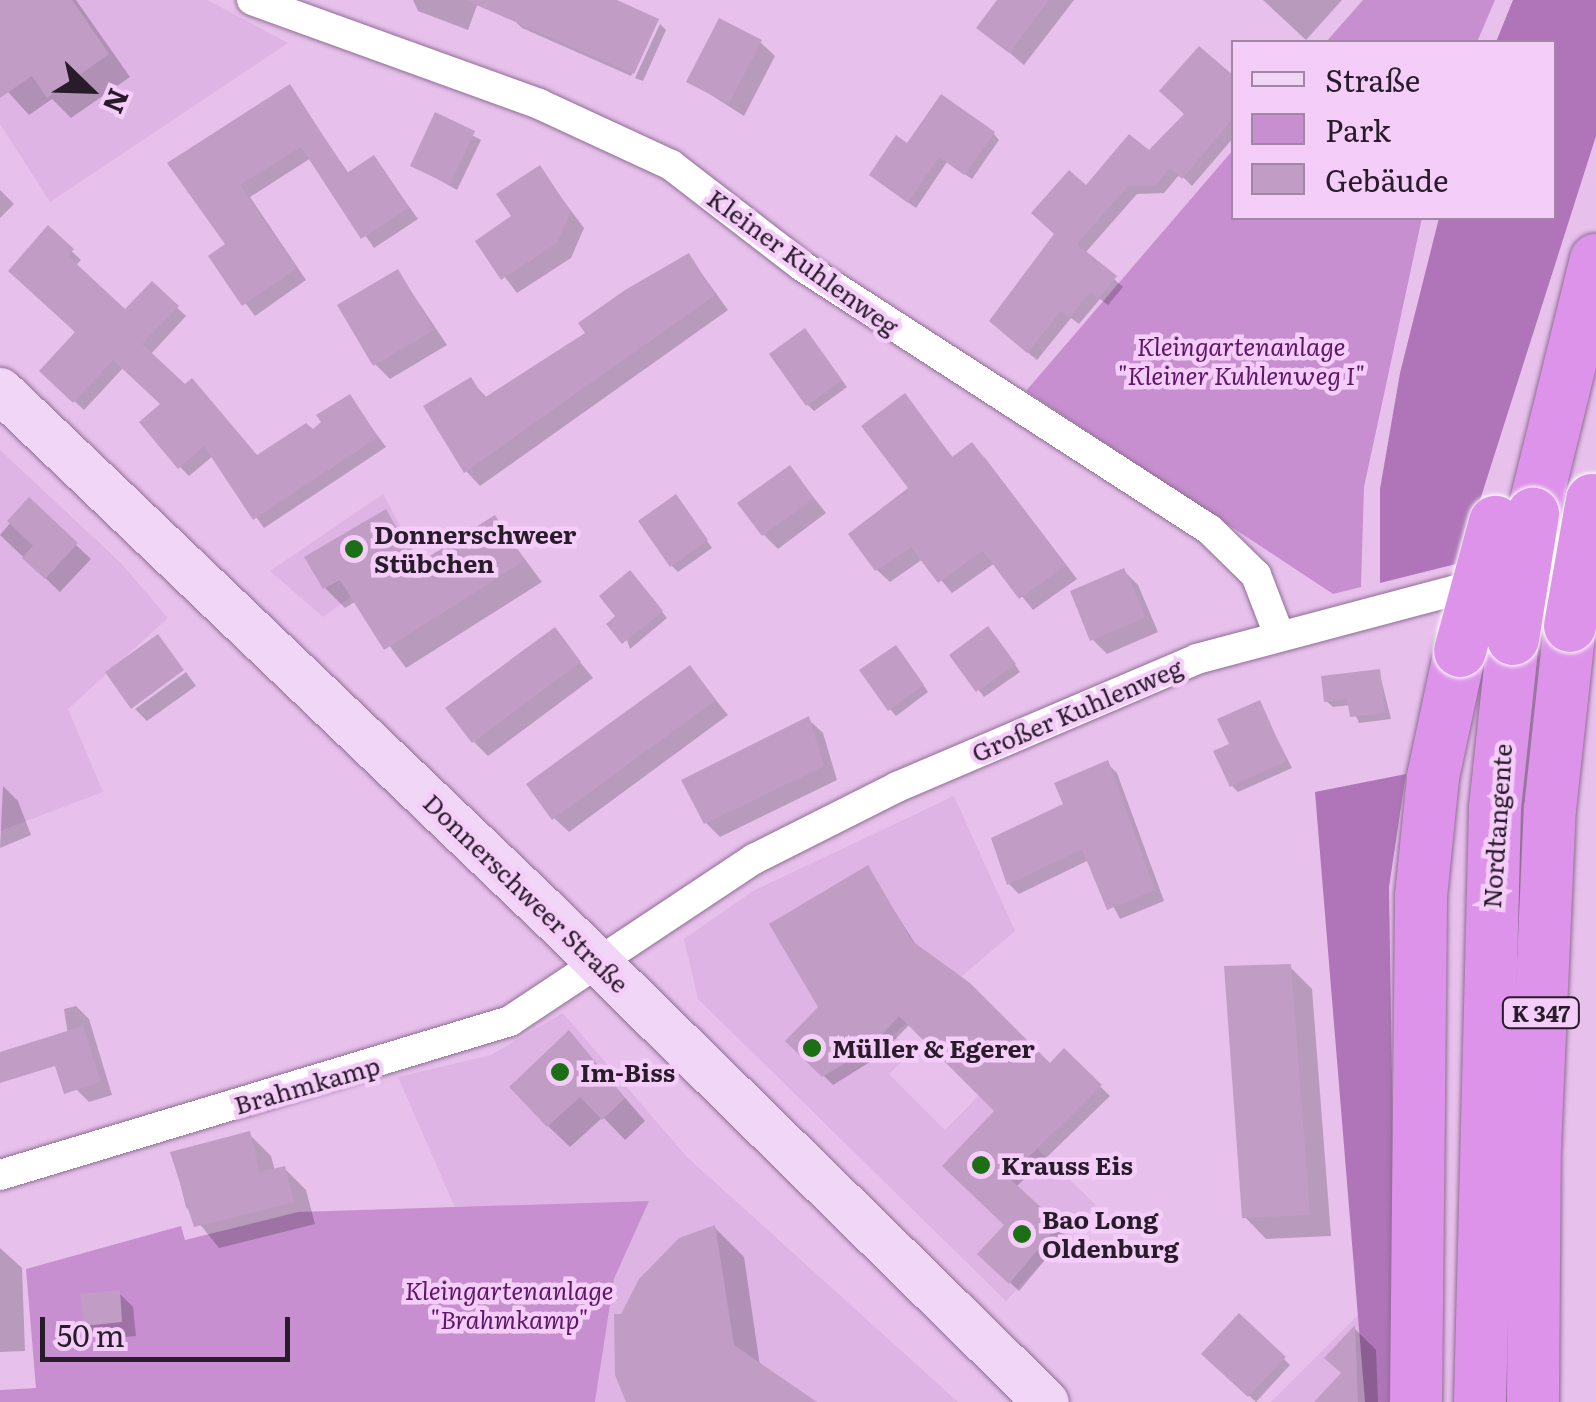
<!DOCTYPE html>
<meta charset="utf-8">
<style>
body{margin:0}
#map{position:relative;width:1596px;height:1402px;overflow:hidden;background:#e7c1ec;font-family:Literata,serif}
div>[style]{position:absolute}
.built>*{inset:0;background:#deb4e4}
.green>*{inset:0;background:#c78fcf}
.forest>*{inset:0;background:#af75b8}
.shadow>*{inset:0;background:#0003}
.building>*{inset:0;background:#c19dc6}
.roads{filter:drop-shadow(0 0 2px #8f6d94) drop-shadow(0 0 2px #8f6d94)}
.minor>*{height:30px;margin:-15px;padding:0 15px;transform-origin:15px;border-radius:15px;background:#fff}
.secondary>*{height:45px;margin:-22.5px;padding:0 22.5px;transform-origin:22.5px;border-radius:22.5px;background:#f2d6f7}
.trunk>*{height:52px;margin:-26px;padding:0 26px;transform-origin:26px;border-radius:26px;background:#de93ea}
.bridges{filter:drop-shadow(0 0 2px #fff) drop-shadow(0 0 2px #fff)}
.trunk-bridge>*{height:52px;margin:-26px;padding:0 26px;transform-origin:26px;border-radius:26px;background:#de93ea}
.dots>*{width:28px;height:28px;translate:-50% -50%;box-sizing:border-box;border:5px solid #f4cef9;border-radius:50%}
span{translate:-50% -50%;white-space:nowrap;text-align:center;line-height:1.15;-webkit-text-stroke:9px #f4cef9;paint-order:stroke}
.shield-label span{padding:2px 8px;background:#f4cef9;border:2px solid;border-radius:8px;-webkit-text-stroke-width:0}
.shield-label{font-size:22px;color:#281b2a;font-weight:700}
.street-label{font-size:25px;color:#281b2a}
.park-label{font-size:25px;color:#5e1669;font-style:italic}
.poi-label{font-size:25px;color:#281b2a;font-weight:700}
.left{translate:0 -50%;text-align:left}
.legend{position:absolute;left:1231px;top:40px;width:325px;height:180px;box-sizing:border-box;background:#f4cef9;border:2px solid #a286a6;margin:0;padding:12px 18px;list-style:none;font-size:30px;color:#281b2a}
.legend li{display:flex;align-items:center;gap:20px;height:50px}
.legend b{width:50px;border:2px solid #a286a6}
.north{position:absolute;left:40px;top:40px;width:100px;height:100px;-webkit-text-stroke:8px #f4cef9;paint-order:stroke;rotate:113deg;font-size:28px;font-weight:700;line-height:40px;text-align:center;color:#281b2a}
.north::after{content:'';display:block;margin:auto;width:35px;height:45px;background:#281b2a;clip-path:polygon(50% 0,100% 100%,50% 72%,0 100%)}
.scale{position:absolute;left:40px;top:1317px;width:250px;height:45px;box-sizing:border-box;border:5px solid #281b2a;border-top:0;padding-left:12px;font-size:30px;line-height:35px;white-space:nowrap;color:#281b2a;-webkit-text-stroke:8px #f4cef9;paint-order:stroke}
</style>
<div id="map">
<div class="built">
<div style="clip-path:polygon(0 0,207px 0,288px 43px,50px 202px,0 124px)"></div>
<div style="clip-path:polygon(0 450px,121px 563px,168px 618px,68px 709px,103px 792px,0 831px)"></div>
<div style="clip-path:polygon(383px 494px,414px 551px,323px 617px,270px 571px)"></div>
<div style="clip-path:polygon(954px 796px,1015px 931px,894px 1034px,911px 1053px,889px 1074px,945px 1130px,980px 1094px,1096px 1205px,1006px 1301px,698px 999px,684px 939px,753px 891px)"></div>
<div style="clip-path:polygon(563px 1013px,687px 1157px,958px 1402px,595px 1402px,614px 1279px,649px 1201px,456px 1210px,398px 1077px,491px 1055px)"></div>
<div style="clip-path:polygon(1358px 1315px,1365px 1402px,1271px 1402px)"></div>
</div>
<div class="green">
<div style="clip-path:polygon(1363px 0,1495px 0,1477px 42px,1326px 42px)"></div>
<div style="clip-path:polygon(1233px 150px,1234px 218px,1422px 218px,1364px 487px,1361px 587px,1333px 594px,1026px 391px)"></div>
<div style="clip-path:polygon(649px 1201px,614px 1279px,595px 1402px,0 1402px,0 1390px,36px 1388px,26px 1269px,181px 1226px,185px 1240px,298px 1212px)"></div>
</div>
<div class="forest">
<div style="clip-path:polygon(1513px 0,1596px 0,1596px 136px,1460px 563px,1380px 583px,1380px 489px,1400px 373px,1439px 218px,1554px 218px,1554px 42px,1496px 42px)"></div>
<div style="clip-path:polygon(1406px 774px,1389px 887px,1397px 1402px,1365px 1402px,1315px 792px)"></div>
</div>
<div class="shadow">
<div style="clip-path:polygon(0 0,76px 0,130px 77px,71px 118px,52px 99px,29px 115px,0 83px)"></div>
<div style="clip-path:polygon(413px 0,479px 0,468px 30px,418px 11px)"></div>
<div style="clip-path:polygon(523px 0,611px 0,656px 21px,631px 76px,522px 28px,514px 20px)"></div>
<div style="clip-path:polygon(1001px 0,1074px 0,1024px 65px,980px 28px)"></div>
<div style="clip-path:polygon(1263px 0,1342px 0,1306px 40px)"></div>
<div style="clip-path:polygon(660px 24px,666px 30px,643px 81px,635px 78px)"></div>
<div style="clip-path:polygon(760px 42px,775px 56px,744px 116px,689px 81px)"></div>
<div style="clip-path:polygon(1234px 79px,1234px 137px,1192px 186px,1180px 174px,1164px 193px,1137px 194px,1085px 253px,1123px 287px,1108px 305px,1100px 299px,1079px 324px,1071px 318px,1037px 360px,1001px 330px,1086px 189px,1149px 154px)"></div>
<div style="clip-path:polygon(290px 87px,349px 174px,374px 158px,418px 219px,374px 248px,311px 158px,250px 197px,306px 280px,255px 316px,211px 257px,229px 245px,171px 164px)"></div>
<div style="clip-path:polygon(436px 116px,481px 140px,457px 190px,413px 165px)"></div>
<div style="clip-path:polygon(993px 133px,999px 140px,972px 179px,947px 162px,916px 208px,878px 181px,907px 146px)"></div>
<div style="clip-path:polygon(539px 168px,584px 228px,571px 258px,517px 293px,478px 242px,515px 217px)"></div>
<div style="clip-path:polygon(0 190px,14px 204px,0 218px)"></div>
<div style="clip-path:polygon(48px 229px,81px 260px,75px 266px,126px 312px,152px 284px,186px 316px,150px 355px,257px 457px,313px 433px,349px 397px,386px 447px,264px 528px,213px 456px,189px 476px,180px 467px,142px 423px,164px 405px,124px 367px,84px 410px,42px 371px,78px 333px)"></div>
<div style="clip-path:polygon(689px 256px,728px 310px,480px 486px,466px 471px,470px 380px,488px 399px,589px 334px)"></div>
<div style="clip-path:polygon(398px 272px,447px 345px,390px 379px,375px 364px)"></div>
<div style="clip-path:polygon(811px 338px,847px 387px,814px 411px,808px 405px)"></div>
<div style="clip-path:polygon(905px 396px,954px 459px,972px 446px,985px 458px,1077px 579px,1033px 610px,995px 563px,952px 593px,923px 559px,890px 582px,877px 570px,851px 534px,912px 489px)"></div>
<div style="clip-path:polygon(790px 468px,826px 513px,778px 549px,764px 535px)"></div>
<div style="clip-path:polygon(29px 501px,91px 559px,60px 592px,0 535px)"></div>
<div style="clip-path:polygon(682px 504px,712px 548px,678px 572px,672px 566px)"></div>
<div style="clip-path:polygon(385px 512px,423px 564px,494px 518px,542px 582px,406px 668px,356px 601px,345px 608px,325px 588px)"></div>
<div style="clip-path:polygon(1124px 571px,1138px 585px,1158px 632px,1107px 654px,1092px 639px)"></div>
<div style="clip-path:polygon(637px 580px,667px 618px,630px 649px,619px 617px)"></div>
<div style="clip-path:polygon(554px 630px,593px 678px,488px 756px,474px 742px)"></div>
<div style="clip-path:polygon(995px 636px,1020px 672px,984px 697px,953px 656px)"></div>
<div style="clip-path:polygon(902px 654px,928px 692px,896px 716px,890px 709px)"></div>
<div style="clip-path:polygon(690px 668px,728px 715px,569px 832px,554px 818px)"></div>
<div style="clip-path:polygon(1379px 671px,1391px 719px,1359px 723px,1351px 705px,1333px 707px,1326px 701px)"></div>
<div style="clip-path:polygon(186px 672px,196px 686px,147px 721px,135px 709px)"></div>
<div style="clip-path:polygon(1259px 703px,1292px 768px,1238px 792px,1232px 786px,1232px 745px)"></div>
<div style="clip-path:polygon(808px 719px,823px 733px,837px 780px,720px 837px,706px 823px)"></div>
<div style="clip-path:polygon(1107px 763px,1117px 773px,1164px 901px,1120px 919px,1089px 860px,1019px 894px,1009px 884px,1066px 805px)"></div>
<div style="clip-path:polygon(3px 786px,18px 801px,31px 835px,0 848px)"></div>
<div style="clip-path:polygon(867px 868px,918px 948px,1050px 1066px,1064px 1051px,1110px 1096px,1016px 1187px,1066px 1235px,1019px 1291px,980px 1254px,1007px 1225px,998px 1111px,910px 1024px,878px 1057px,833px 1085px,789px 1041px,822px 1007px)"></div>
<div style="clip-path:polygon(1290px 967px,1312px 989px,1331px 1236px,1266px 1239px,1244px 1216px)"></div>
<div style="clip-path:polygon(76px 1006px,89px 1019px,112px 1095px,89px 1102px,76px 1089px,64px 1009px)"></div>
<div style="clip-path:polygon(569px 1033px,645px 1121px,625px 1140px,603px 1117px,570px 1147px,548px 1126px)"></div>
<div style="clip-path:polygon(249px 1134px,271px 1156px,275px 1171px,284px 1168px,306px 1190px,315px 1224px,219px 1248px,186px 1207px,173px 1154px)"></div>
<div style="clip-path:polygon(715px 1228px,744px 1257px,760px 1366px,813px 1402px,628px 1402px,622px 1316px)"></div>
<div style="clip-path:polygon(0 1248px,22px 1268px,25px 1351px,0 1352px)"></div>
<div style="clip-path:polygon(119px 1293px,133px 1307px,136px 1336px,100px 1339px,86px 1325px)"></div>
<div style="clip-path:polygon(1240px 1316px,1290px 1365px,1256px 1402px,1204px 1354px)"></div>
<div style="clip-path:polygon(1355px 1329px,1376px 1350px,1378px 1402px,1317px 1402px,1344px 1374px)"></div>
</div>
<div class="building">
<div style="clip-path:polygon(0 0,72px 0,109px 54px,47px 98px,32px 76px,0 98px)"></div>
<div style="clip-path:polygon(465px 0,617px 0,659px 19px,634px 74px)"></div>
<div style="clip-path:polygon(997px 0,1049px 0,1009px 53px,976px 28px)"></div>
<div style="clip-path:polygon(719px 18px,762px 40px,729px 104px,686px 82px)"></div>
<div style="clip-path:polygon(1199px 46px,1234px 76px,1234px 117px,1182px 179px,1170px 168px,1155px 186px,1128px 186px,1077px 244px,1117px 276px,1098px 299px,1090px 292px,1069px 318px,1061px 311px,1027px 353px,989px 321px,1054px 234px,1031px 213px,1069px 170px,1086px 185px,1129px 134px,1149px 150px,1184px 114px,1159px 91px)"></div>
<div style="clip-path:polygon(290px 84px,347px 173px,374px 155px,409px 207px,361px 239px,301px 147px,240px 185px,297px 268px,242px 306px,208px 256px,225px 244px,167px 163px)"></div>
<div style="clip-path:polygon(941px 94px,995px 132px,964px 175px,939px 157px,908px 203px,869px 175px,896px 135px,907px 143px)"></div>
<div style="clip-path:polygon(435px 112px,475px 131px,450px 185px,410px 166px)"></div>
<div style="clip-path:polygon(540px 165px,571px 212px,557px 243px,501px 280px,475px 241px,511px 216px,496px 194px)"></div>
<div style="clip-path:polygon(48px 225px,74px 249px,68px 256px,125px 309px,152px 281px,179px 306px,142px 344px,185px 384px,192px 378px,257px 455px,306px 423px,313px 429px,321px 422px,316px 415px,350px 394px,378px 437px,253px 520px,204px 446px,178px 469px,139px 422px,160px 404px,113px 360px,73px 403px,39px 371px,75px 332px,8px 271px)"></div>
<div style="clip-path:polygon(689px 253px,715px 295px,464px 473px,423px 406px,471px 377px,484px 398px,585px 333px,578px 323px,625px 290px)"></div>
<div style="clip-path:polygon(398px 269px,434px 330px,373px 366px,337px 305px)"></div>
<div style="clip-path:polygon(805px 328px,842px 380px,806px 406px,769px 354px)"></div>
<div style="clip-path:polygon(905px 393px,952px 457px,972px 442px,1066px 565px,1019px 599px,983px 551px,938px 583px,911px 547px,875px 571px,848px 534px,908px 488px,861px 426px)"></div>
<div style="clip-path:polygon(790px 465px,814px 498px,762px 536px,737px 503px)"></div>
<div style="clip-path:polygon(676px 494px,708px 540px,670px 567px,638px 521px)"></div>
<div style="clip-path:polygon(29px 497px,78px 543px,45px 579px,22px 558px,33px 546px,7px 521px)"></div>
<div style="clip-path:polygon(386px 509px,417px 564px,495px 515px,524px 561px,384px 650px,340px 580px,323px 589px,304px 557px)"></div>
<div style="clip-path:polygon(1124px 568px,1146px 617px,1090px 641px,1070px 591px)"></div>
<div style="clip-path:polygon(630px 570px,663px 611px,622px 644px,606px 624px,615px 616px,599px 596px)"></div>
<div style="clip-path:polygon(988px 626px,1016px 664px,976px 692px,949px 655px)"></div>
<div style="clip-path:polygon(555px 627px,581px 662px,472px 743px,445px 708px)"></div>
<div style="clip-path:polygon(158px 634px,184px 670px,131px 709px,105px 672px)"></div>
<div style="clip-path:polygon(896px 645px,924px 685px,888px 711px,859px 670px)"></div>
<div style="clip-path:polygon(690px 665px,716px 700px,552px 820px,526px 784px)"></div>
<div style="clip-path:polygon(1380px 669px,1385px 713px,1350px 717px,1347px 699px,1324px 702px,1321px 676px)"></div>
<div style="clip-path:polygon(1260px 700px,1287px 761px,1230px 787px,1213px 751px,1229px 744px,1217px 719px)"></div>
<div style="clip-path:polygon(809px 716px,824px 766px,704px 824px,681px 780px)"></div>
<div style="clip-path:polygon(1108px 760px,1155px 890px,1107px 910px,1082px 849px,1007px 885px,991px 838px,1063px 804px,1054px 783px)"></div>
<div style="clip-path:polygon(868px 865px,912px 941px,970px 983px,1050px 1063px,1064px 1048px,1102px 1085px,1008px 1177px,1059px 1224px,1009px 1284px,977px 1254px,1004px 1225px,942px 1166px,994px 1111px,899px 1016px,869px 1049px,822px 1077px,785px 1041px,818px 1007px,769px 924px)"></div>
<div style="clip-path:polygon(1291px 964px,1310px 1215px,1242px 1218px,1224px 966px)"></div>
<div style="clip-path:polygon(83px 1026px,101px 1082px,64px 1094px,55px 1066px,0 1083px,0 1052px)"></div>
<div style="clip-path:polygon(569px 1030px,625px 1098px,602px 1120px,580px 1097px,547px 1127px,509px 1087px)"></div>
<div style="clip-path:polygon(250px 1131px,260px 1172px,285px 1166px,294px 1202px,194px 1227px,170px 1152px)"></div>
<div style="clip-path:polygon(715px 1225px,734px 1345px,817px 1402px,626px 1402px,615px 1375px,614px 1314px,621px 1314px,639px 1279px,679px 1238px)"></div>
<div style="clip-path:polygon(120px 1290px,122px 1322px,84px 1326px,80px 1294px)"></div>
<div style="clip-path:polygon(1239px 1313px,1286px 1357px,1248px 1397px,1201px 1354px)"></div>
<div style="clip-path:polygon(1355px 1325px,1358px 1402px,1314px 1402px,1341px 1373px,1324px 1358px)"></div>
</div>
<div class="roads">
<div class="minor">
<div style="left:252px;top:0;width:305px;rotate:19.9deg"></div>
<div style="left:539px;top:104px;width:145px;rotate:24.8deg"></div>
<div style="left:671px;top:165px;width:165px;rotate:37.6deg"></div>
<div style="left:802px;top:266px;width:485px;rotate:32.9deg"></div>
<div style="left:1209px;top:529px;width:66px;rotate:44.4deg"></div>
<div style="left:1256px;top:575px;width:64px;rotate:69deg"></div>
<div style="left:0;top:1175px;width:533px;rotate:-16.8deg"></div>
<div style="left:510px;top:1021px;width:293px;rotate:-33.6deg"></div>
<div style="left:754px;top:859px;width:160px;rotate:-26.7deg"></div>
<div style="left:897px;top:787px;width:326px;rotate:-23.1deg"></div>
<div style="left:1197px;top:659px;width:410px;rotate:-14.9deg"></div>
</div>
<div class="secondary">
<div style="left:0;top:390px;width:773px;rotate:43.69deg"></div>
<div style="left:559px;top:924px;width:682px;rotate:44.47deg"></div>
</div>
<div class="trunk">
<div style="left:1533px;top:514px;width:262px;rotate:-76.1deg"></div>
<div style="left:1416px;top:1402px;width:506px;rotate:-89.43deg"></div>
<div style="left:1421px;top:896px;width:120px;rotate:-84.2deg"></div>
<div style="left:1433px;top:777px;width:129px;rotate:-77.9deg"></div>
<div style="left:1480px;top:1402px;width:594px;rotate:-88.55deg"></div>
<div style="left:1495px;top:808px;width:170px;rotate:-83.9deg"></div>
<div style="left:1533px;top:1402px;width:255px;rotate:-89.6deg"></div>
<div style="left:1535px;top:1147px;width:338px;rotate:-87.5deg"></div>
<div style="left:1550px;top:809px;width:184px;rotate:-83.8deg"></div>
</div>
</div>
<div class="bridges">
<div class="trunk-bridge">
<div style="left:1570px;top:626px;width:128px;rotate:-80.1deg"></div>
<div style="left:1513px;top:639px;width:127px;rotate:-80.9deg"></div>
<div style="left:1460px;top:651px;width:134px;rotate:-74.8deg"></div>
</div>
</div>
<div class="dots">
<div style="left:354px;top:549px;background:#1d6f16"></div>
<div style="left:812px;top:1048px;background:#1d6f16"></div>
<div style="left:560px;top:1072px;background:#1d6f16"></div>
<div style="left:981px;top:1165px;background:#1d6f16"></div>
<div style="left:1022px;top:1234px;background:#1d6f16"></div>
</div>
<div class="shield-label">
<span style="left:1541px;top:1013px">K 347</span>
</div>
<div class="street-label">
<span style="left:803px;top:262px;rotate:36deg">Kleiner Kuhlenweg</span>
<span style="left:1077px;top:710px;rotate:-23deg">Großer Kuhlenweg</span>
<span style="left:1497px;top:826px;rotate:-86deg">Nordtangente</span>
<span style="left:526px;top:893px;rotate:44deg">Donnerschweer Straße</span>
<span style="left:307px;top:1085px;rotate:-16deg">Brahmkamp</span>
</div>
<div class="park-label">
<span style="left:1241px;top:361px">Kleingartenanlage<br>"Kleiner Kuhlenweg I"</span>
<span style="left:509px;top:1305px">Kleingartenanlage<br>"Brahmkamp"</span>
</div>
<div class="poi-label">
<span class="left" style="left:374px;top:549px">Donnerschweer<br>Stübchen</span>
<span class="left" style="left:832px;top:1048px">Müller &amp; Egerer</span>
<span class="left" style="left:580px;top:1072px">Im-Biss</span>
<span class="left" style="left:1001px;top:1165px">Krauss Eis</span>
<span class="left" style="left:1042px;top:1234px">Bao Long<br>Oldenburg</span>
</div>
<ul class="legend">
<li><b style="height:12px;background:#f2d6f7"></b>Straße</li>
<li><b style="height:28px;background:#c78fcf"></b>Park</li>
<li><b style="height:28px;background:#c19dc6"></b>Gebäude</li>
</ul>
<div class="north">N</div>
<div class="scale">50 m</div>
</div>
